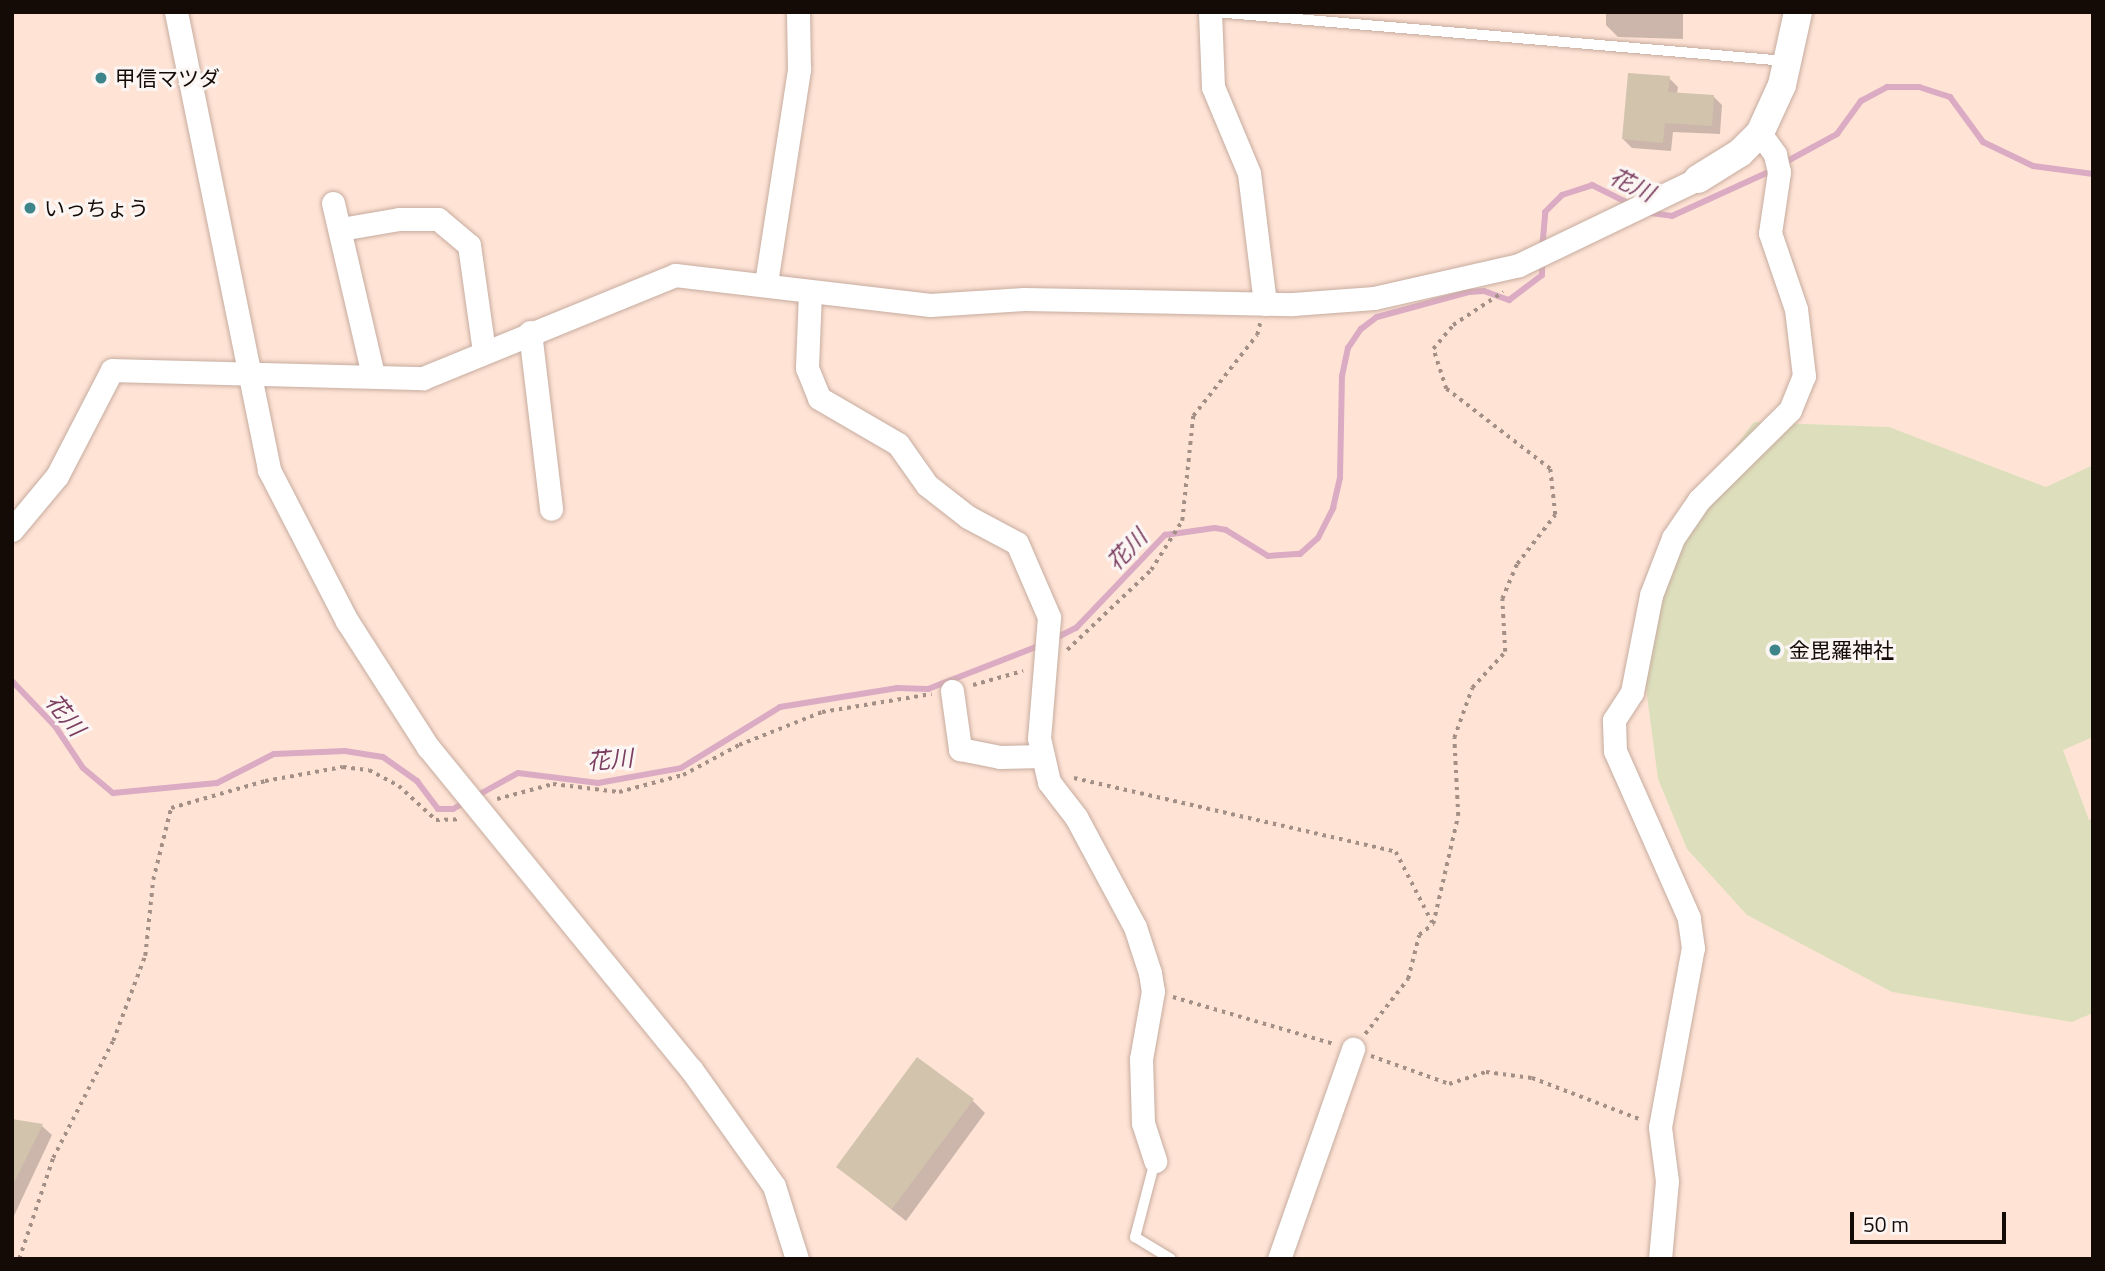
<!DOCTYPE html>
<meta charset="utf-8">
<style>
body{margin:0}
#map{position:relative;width:2105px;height:1271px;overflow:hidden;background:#ffe4d6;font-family:"Titillium Web","Noto Sans JP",sans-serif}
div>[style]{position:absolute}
.green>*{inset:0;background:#dddfbc}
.shadow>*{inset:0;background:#0003}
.stream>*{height:6px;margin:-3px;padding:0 3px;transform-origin:3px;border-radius:3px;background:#dbabc3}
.building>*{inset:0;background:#d2c3ac}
.path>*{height:3.5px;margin-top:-1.75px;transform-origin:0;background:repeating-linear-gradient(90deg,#a38f85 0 3.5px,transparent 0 8.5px)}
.roads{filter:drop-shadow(0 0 2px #c6ac9f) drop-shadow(0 0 2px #c6ac9f)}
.service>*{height:10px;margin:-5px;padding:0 5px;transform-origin:5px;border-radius:5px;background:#fff}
.minor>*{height:23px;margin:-11.5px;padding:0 11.5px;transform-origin:11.5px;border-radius:11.5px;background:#fff}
.tertiary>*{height:28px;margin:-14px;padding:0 14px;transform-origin:14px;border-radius:14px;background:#fff}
.dots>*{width:19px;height:19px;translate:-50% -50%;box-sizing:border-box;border:4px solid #fbf6f3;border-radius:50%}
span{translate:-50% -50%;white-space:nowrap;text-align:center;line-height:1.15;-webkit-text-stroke:6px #fbf6f3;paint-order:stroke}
.poi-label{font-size:21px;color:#140b07}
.left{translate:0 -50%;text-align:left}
.water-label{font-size:23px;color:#7b3e60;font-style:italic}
.frame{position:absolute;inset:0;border:14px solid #140b07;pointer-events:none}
.scale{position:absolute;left:1850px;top:1212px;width:156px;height:32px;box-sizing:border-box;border:4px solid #140b07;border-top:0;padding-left:9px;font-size:21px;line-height:24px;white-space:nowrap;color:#140b07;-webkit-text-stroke:5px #fbf6f3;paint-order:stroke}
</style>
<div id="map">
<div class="green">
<div style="clip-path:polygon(1754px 422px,1889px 427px,2046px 487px,2093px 465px,2093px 737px,2063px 750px,2089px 820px,2093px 818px,2093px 1013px,2072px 1022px,1892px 992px,1747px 915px,1687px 849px,1658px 779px,1642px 658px,1662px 543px)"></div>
</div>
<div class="shadow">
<div style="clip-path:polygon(1578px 12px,1683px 12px,1683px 39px,1618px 37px,1606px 25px,1606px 13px)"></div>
<div style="clip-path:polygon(1669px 78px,1678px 87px,1677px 94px,1713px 96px,1722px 105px,1720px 134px,1673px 132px,1671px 151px,1632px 148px,1623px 139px)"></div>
<div style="clip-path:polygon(972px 1100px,985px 1113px,906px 1221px,838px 1167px)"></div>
<div style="clip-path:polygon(12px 1121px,42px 1126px,52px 1135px,12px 1220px)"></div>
</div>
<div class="stream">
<div style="left:1782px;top:164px;width:63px;rotate:-28.6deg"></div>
<div style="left:1837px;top:134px;width:41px;rotate:-54deg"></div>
<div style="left:1861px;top:101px;width:30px;rotate:-28deg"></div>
<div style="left:1887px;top:87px;width:32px"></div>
<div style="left:1919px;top:87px;width:33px;rotate:18deg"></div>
<div style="left:1950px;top:97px;width:56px;rotate:53.7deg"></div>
<div style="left:1983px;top:142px;width:55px;rotate:25.6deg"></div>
<div style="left:2033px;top:166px;width:61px;rotate:7.6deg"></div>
<div style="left:1644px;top:212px;width:28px;rotate:8deg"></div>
<div style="left:1672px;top:216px;width:111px;rotate:-24.5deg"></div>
<div style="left:1542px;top:250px;width:38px;rotate:-85deg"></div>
<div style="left:1545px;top:212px;width:24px;rotate:-45deg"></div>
<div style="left:1562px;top:195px;width:32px;rotate:-18deg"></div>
<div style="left:1592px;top:185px;width:45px;rotate:26.6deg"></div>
<div style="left:1054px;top:639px;width:25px;rotate:-27deg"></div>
<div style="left:1076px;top:628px;width:129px;rotate:-46.3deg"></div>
<div style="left:1165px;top:535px;width:50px;rotate:-8deg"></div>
<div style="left:1215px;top:528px;width:11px;rotate:10deg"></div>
<div style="left:1226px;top:530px;width:49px;rotate:31.8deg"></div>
<div style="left:1268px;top:556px;width:32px;rotate:-4deg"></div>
<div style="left:1300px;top:554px;width:24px;rotate:-42deg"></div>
<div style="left:1318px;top:538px;width:34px;rotate:-63deg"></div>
<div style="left:1333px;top:508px;width:31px;rotate:-77deg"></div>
<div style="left:1340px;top:478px;width:102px;rotate:-88.9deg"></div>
<div style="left:1342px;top:376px;width:29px;rotate:-78deg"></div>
<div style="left:1348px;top:348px;width:23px;rotate:-56deg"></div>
<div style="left:1361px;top:329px;width:20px;rotate:-37deg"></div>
<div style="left:1377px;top:317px;width:95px;rotate:-15.2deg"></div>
<div style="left:1469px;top:292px;width:15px;rotate:-4deg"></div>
<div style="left:1484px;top:291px;width:27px;rotate:20deg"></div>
<div style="left:1509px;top:300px;width:41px;rotate:-37.1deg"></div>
<div style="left:1542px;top:275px;width:15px;rotate:-90deg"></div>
<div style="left:12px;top:681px;width:62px;rotate:46.3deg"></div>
<div style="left:55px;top:726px;width:50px;rotate:56.3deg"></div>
<div style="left:83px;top:768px;width:39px;rotate:40deg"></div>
<div style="left:113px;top:793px;width:104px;rotate:-5.5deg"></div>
<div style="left:217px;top:783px;width:64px;rotate:-27deg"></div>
<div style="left:274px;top:754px;width:71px;rotate:-2.4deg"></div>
<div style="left:345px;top:751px;width:38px;rotate:9deg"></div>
<div style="left:383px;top:757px;width:42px;rotate:35.2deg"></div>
<div style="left:417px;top:781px;width:35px;rotate:53deg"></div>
<div style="left:438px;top:809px;width:15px"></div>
<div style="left:453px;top:809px;width:74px;rotate:-29deg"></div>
<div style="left:518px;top:773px;width:81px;rotate:7.1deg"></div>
<div style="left:598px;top:783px;width:84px;rotate:-10.2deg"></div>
<div style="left:681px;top:768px;width:116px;rotate:-31.6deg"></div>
<div style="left:780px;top:707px;width:119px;rotate:-9.2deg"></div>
<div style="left:897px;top:688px;width:31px;rotate:2deg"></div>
<div style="left:928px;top:689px;width:121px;rotate:-21.3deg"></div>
</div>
<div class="building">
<div style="clip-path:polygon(1628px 73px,1670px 76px,1668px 92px,1714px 95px,1712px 126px,1665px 123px,1663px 143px,1622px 139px)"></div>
<div style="clip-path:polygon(917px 1057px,974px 1099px,892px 1209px,836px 1167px)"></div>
<div style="clip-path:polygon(12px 1119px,43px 1124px,12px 1187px)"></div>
</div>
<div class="path">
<div style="left:1067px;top:650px;width:116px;rotate:-43.6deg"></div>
<div style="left:1151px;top:570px;width:58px;rotate:-57.7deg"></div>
<div style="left:1182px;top:521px;width:106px;rotate:-84deg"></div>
<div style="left:1193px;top:416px;width:103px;rotate:-51.7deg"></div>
<div style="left:1257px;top:335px;width:12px;rotate:-76deg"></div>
<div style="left:973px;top:685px;width:52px;rotate:-15.6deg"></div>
<div style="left:1074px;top:778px;width:330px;rotate:12.9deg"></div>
<div style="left:1396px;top:852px;width:79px;rotate:62.8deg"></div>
<div style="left:497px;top:799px;width:58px;rotate:-15deg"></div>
<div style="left:553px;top:784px;width:66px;rotate:6.9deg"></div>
<div style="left:619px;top:792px;width:66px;rotate:-14.9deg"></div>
<div style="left:683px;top:775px;width:64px;rotate:-28.2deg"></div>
<div style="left:739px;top:745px;width:89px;rotate:-21.7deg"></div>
<div style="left:822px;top:712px;width:111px;rotate:-9.3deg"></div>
<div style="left:1173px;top:997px;width:168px;rotate:16.3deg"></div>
<div style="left:1365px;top:1034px;width:70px;rotate:-52deg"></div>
<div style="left:1408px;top:979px;width:45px;rotate:-76deg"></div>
<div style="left:1419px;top:935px;width:18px;rotate:-38deg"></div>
<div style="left:1433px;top:924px;width:111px;rotate:-77deg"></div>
<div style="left:1458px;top:816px;width:78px;rotate:-92.9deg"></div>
<div style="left:1454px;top:738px;width:53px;rotate:-70.2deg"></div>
<div style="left:1472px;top:688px;width:49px;rotate:-47.5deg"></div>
<div style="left:1505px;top:652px;width:53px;rotate:-93.2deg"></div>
<div style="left:1502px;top:599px;width:38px;rotate:-67deg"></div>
<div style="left:1517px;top:564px;width:62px;rotate:-52.2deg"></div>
<div style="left:1555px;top:515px;width:46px;rotate:-96.2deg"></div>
<div style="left:1550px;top:469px;width:131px;rotate:-142.4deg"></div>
<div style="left:1446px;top:389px;width:42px;rotate:-108deg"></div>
<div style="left:1433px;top:349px;width:31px;rotate:-50deg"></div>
<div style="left:1453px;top:325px;width:60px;rotate:-33.4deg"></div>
<div style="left:1371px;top:1056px;width:83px;rotate:19.7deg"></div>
<div style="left:1449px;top:1084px;width:39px;rotate:-18deg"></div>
<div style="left:1486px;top:1072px;width:46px;rotate:7.4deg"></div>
<div style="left:1532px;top:1078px;width:118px;rotate:20.9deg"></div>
<div style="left:19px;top:1259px;width:107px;rotate:-71.4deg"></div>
<div style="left:53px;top:1158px;width:131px;rotate:-62.9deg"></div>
<div style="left:113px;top:1041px;width:91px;rotate:-69.4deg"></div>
<div style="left:145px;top:956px;width:76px;rotate:-84deg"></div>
<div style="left:153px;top:880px;width:74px;rotate:-76deg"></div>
<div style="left:171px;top:808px;width:98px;rotate:-16deg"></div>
<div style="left:265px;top:781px;width:79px;rotate:-10.2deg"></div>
<div style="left:343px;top:767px;width:26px;rotate:7deg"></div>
<div style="left:369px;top:770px;width:34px;rotate:28deg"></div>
<div style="left:399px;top:786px;width:50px;rotate:42.6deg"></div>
<div style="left:436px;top:820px;width:24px;rotate:-2deg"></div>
</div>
<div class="roads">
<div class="service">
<div style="left:1215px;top:12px;width:572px;rotate:4.91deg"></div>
<div style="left:1155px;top:1161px;width:79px;rotate:104.7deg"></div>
<div style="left:1135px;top:1237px;width:42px;rotate:31.4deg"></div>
</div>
<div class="minor">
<div style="left:176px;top:12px;width:467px;rotate:78.5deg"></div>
<div style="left:269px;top:470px;width:170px;rotate:62.7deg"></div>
<div style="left:347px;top:621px;width:150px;rotate:57.3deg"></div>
<div style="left:428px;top:747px;width:416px;rotate:50.8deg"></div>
<div style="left:691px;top:1069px;width:143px;rotate:54.6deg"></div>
<div style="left:774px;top:1186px;width:77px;rotate:72.5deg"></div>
<div style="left:1210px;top:12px;width:75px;rotate:87.7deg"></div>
<div style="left:1213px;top:87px;width:93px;rotate:67.3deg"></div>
<div style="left:1249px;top:173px;width:132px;rotate:83deg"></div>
<div style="left:333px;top:203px;width:177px;rotate:76.9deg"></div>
<div style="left:341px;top:229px;width:59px;rotate:-9.8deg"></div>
<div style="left:399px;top:219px;width:39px"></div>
<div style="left:438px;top:219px;width:40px;rotate:40deg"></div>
<div style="left:469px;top:245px;width:108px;rotate:82deg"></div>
<div style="left:766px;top:283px;width:217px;rotate:-81.2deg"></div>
<div style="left:799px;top:69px;width:57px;rotate:-91deg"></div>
<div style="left:810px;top:292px;width:76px;rotate:92.3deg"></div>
<div style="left:807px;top:368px;width:32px;rotate:68deg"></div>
<div style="left:819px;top:398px;width:91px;rotate:30.2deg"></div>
<div style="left:898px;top:444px;width:50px;rotate:54.7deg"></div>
<div style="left:927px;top:485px;width:52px;rotate:38deg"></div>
<div style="left:968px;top:517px;width:55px;rotate:28deg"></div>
<div style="left:1017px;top:543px;width:81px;rotate:66.6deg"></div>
<div style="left:1049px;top:617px;width:121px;rotate:94.7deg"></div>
<div style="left:1039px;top:738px;width:45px;rotate:77.2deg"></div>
<div style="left:1049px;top:782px;width:44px;rotate:52.4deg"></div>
<div style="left:1076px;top:817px;width:125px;rotate:61.8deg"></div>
<div style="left:1135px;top:927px;width:48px;rotate:71.9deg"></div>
<div style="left:1150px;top:973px;width:18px;rotate:81deg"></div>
<div style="left:1153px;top:991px;width:69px;rotate:100deg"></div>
<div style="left:1141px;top:1059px;width:64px;rotate:88.2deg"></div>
<div style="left:1143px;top:1123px;width:40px;rotate:72deg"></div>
<div style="left:530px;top:332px;width:178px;rotate:83.2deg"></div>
<div style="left:12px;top:530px;width:70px;rotate:-50.2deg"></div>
<div style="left:57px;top:476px;width:119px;rotate:-62.6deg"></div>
<div style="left:112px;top:370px;width:311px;rotate:1.5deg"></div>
<div style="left:423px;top:378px;width:272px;rotate:-22.2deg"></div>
<div style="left:675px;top:275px;width:257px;rotate:6.7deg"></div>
<div style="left:930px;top:305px;width:94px;rotate:-3.7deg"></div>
<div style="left:1024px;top:299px;width:269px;rotate:1.1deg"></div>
<div style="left:1293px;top:304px;width:81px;rotate:-4.2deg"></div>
<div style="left:1374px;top:298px;width:149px;rotate:-12.8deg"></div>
<div style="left:1519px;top:265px;width:199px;rotate:-25.7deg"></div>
<div style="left:952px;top:691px;width:59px;rotate:82.1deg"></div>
<div style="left:960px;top:749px;width:41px;rotate:11.3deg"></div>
<div style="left:1000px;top:757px;width:43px;rotate:-1.3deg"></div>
<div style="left:1279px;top:1259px;width:223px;rotate:-70.6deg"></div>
<div style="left:1660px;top:1259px;width:78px;rotate:-84.9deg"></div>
<div style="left:1667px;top:1181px;width:54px;rotate:-97.4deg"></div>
<div style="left:1660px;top:1127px;width:182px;rotate:-79.6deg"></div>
<div style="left:1693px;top:948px;width:30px;rotate:-98deg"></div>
<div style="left:1689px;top:918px;width:183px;rotate:-113.9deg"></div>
<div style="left:1615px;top:751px;width:31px;rotate:-92deg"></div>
<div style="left:1614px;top:720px;width:33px;rotate:-57deg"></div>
<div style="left:1632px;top:692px;width:99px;rotate:-78.9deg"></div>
<div style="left:1651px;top:595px;width:61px;rotate:-68.9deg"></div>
<div style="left:1673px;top:538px;width:46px;rotate:-55.6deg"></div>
<div style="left:1699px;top:500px;width:128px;rotate:-44.7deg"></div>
<div style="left:1790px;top:410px;width:37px;rotate:-68deg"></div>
<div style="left:1804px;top:376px;width:67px;rotate:-96.8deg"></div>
<div style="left:1796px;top:309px;width:80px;rotate:-108.9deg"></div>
<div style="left:1770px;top:233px;width:62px;rotate:-81.6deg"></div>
<div style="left:1779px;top:172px;width:18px;rotate:-103deg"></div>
<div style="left:1775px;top:154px;width:26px;rotate:-126deg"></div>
</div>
<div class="tertiary">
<div style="left:1698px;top:179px;width:49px;rotate:-31.8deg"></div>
<div style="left:1740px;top:153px;width:28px;rotate:-45deg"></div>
<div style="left:1760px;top:133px;width:53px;rotate:-65.4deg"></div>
<div style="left:1782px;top:85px;width:75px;rotate:-77.6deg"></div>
</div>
</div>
<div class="dots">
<div style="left:101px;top:78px;background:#3e858b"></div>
<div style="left:30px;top:208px;background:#3e858b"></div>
<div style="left:1775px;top:650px;background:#3e858b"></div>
</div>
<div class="poi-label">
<span class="left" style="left:115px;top:78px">甲信マツダ</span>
<span class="left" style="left:44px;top:208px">いっちょう</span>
<span class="left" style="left:1789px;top:650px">金毘羅神社</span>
</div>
<div class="water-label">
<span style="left:1632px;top:185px;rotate:26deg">花川</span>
<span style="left:1127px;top:550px;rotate:-46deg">花川</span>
<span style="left:65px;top:715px;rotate:51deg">花川</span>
<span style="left:610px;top:760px;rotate:-5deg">花川</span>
</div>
<div class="frame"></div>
<div class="scale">50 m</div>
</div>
